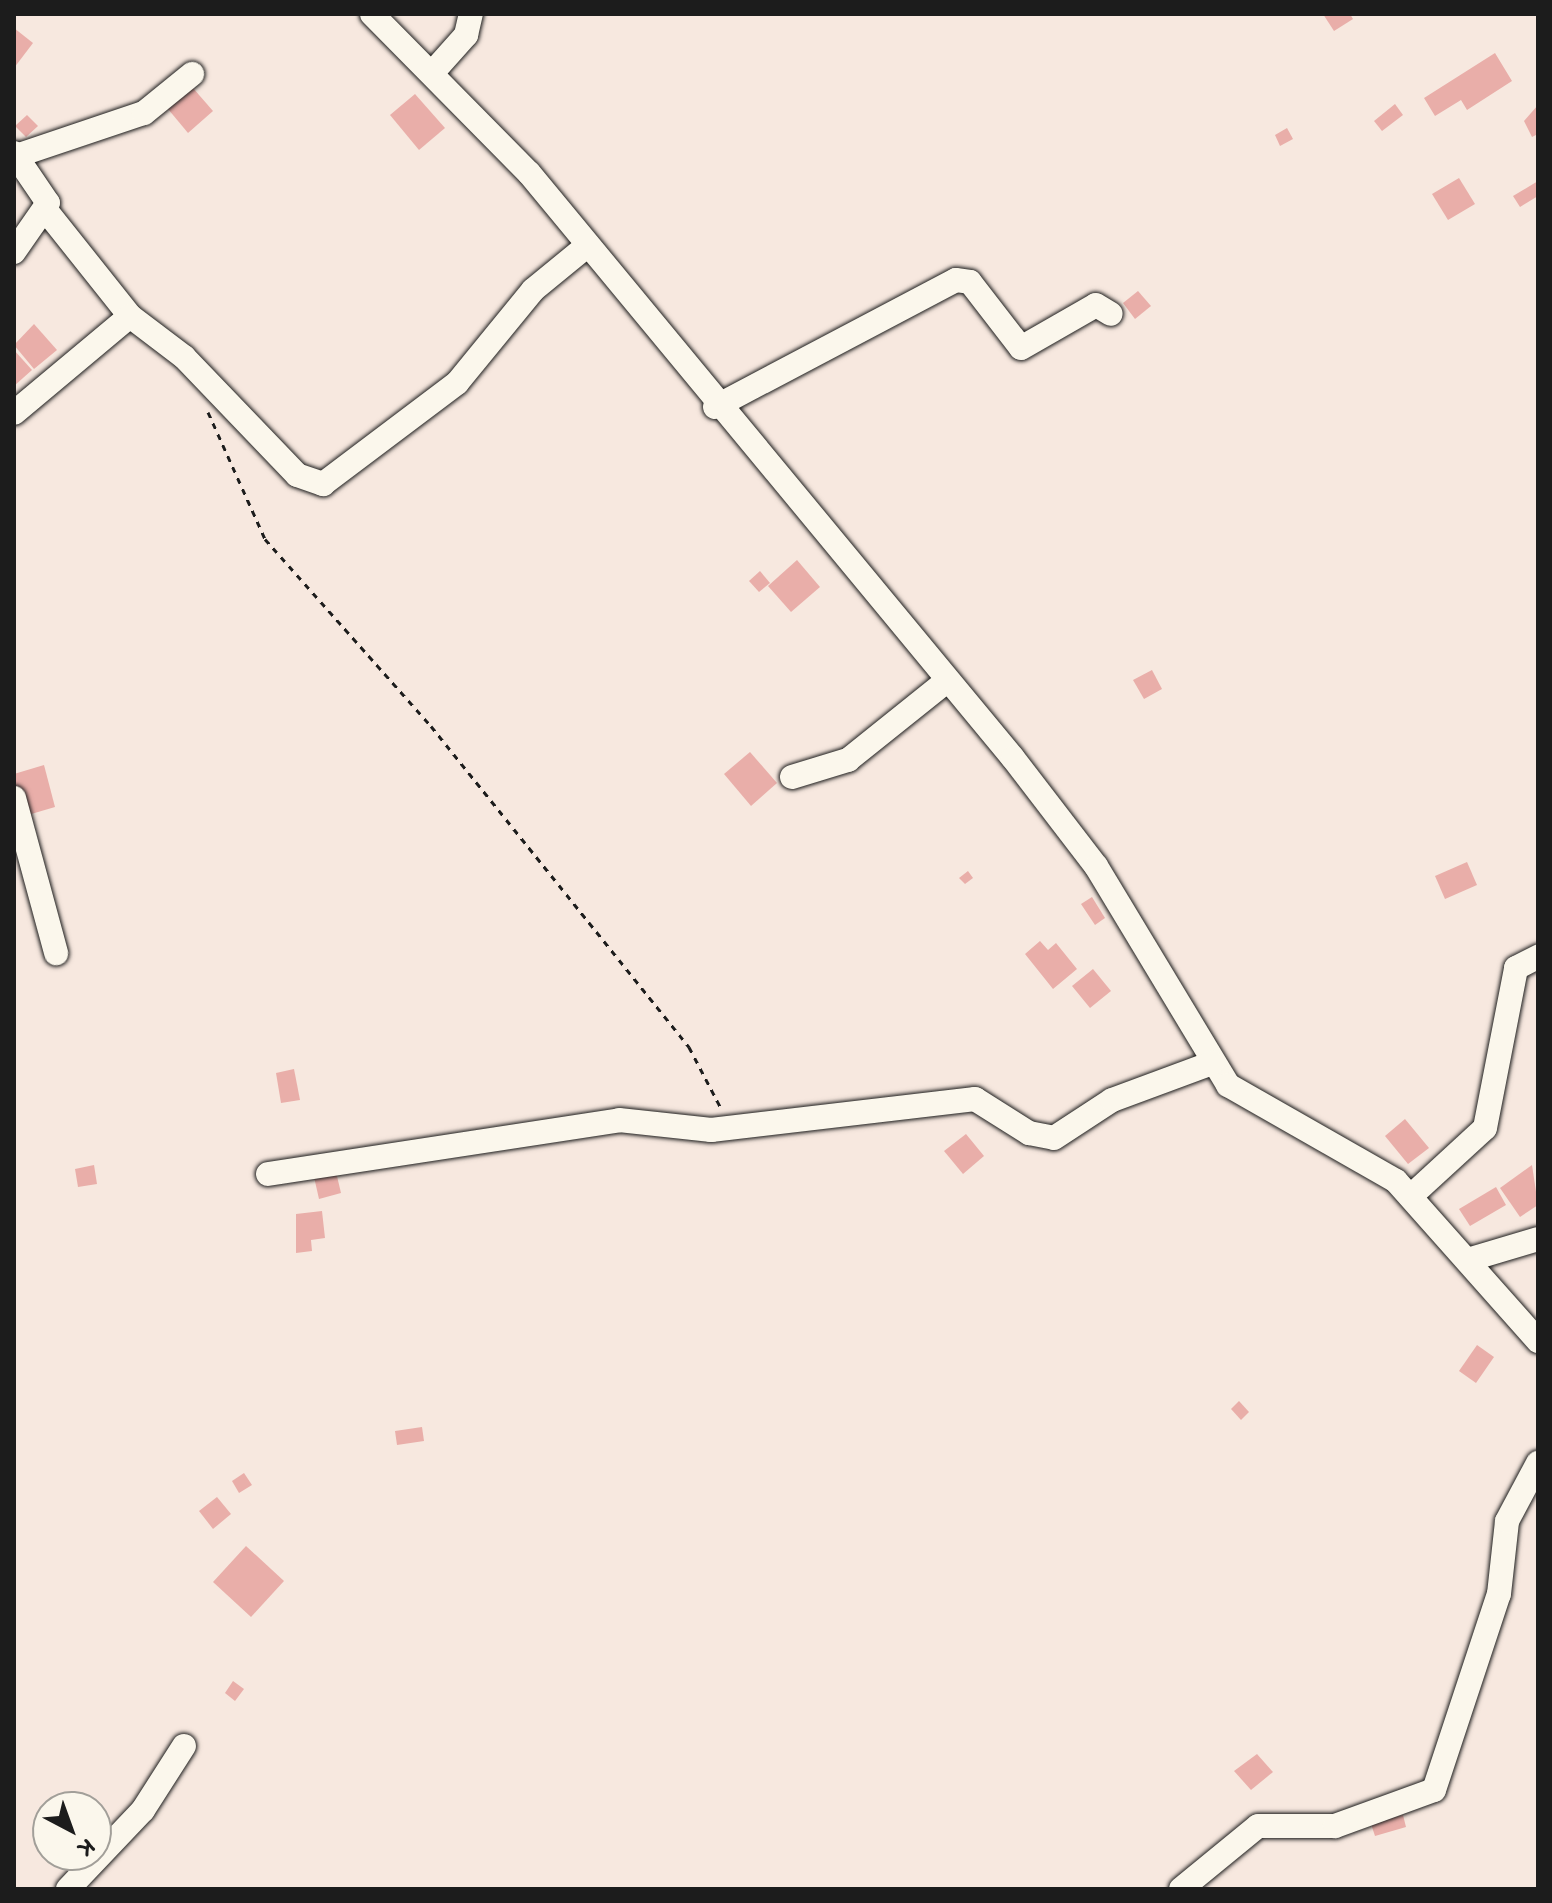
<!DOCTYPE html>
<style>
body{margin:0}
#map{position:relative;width:1552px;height:1903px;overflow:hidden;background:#f7e8df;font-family:Itim,sans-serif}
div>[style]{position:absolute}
.building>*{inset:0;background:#e9aea9}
.path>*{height:3px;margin-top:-1.5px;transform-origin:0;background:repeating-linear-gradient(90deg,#1c1c1c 0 6px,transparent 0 12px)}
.roads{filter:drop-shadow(0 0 2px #1c1c1c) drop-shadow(0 0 2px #1c1c1c)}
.minor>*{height:24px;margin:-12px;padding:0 12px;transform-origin:12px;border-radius:12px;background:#fbf7ec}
span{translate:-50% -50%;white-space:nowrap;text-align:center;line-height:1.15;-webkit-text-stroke:6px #fbf7ec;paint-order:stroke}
.frame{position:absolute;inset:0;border:16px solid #1c1c1c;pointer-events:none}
.north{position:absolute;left:32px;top:1791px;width:80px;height:80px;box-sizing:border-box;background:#fbf7ec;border:2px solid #a29f99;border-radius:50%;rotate:139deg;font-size:22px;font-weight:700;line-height:32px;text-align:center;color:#1c1c1c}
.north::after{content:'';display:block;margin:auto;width:28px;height:36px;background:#1c1c1c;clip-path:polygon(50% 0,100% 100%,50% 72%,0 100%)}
</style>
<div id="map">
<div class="building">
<div style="clip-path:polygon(1323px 14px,1350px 14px,1353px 19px,1334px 31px)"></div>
<div style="clip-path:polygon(14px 28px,33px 43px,14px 68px)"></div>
<div style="clip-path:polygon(1495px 53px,1512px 81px,1467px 110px,1461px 100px,1435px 116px,1424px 98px)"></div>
<div style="clip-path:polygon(193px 88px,213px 111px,188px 133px,168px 109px)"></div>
<div style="clip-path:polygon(415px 94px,445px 128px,419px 150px,390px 115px)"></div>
<div style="clip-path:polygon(1395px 104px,1403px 115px,1382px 131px,1374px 121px)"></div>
<div style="clip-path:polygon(1538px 105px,1538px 134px,1532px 137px,1524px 121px)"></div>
<div style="clip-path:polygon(27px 115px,38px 126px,26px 137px,15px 126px)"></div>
<div style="clip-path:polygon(1287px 128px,1293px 139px,1280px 146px,1275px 135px)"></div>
<div style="clip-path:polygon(1459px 178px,1475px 204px,1448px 220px,1432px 194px)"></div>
<div style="clip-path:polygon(1538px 181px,1538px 196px,1520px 207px,1513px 196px)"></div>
<div style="clip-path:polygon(1138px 291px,1151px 306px,1135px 319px,1123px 303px)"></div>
<div style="clip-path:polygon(34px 324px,57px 350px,34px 369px,14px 345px)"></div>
<div style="clip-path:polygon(14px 350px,32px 370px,14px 386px)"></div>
<div style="clip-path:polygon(797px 560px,820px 587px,791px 612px,768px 586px)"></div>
<div style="clip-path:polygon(760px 571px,770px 583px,759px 592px,749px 581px)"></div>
<div style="clip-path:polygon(1152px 670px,1162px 689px,1144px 699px,1133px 680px)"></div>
<div style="clip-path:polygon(750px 752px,777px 783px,751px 806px,724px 774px)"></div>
<div style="clip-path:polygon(44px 765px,55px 807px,21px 817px,14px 774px)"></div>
<div style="clip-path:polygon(1467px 862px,1477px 885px,1445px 899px,1435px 876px)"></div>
<div style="clip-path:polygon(968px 871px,973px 878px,965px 884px,959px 878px)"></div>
<div style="clip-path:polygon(1092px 897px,1105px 918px,1095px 925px,1081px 904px)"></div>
<div style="clip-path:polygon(1040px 941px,1048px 950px,1056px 943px,1077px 969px,1053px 989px,1025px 954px)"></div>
<div style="clip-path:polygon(1093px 969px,1111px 991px,1090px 1008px,1072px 986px)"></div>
<div style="clip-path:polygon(294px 1069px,300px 1100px,281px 1103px,276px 1073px)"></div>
<div style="clip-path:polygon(1405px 1119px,1429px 1148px,1408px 1164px,1385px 1136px)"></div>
<div style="clip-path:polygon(966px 1134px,984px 1156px,963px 1174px,944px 1151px)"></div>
<div style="clip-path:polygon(94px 1165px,97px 1184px,78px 1187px,75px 1169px)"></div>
<div style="clip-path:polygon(1532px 1165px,1538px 1205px,1520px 1217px,1500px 1188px)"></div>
<div style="clip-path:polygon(336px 1172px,341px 1193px,319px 1199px,314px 1177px)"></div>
<div style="clip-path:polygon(1496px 1187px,1506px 1205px,1470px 1226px,1459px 1209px)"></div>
<div style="clip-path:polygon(322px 1211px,325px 1238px,311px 1240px,312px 1251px,296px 1253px,296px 1214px)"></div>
<div style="clip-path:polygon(1477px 1345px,1494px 1357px,1476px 1383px,1459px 1371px)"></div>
<div style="clip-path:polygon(1239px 1401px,1249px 1412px,1241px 1420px,1231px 1409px)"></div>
<div style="clip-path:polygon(422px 1427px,424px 1441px,397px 1445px,395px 1431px)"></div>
<div style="clip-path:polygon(244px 1473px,252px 1485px,239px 1493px,232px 1481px)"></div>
<div style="clip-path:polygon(217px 1497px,231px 1514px,213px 1529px,199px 1511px)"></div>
<div style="clip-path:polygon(246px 1546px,284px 1581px,251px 1617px,213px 1582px)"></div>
<div style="clip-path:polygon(233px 1681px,244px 1689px,235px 1701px,225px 1693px)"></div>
<div style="clip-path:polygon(1257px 1754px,1273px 1772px,1251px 1790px,1234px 1771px)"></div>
<div style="clip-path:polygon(1403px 1815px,1406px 1827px,1375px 1836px,1371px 1824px)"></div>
</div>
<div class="path">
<div style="left:208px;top:412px;width:139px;rotate:65.8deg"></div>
<div style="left:265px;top:539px;width:250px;rotate:48.4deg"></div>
<div style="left:431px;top:726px;width:412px;rotate:51.2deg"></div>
<div style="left:689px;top:1047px;width:71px;rotate:62.4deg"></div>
</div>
<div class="roads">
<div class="minor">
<div style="left:372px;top:14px;width:223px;rotate:45.4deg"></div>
<div style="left:529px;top:173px;width:759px;rotate:50.4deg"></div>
<div style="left:1013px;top:758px;width:136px;rotate:52.5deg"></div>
<div style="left:1096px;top:866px;width:256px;rotate:58.9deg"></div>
<div style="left:1228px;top:1085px;width:193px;rotate:29.7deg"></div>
<div style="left:1396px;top:1181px;width:214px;rotate:48.4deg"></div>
<div style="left:433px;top:72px;width:50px;rotate:-48.3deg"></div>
<div style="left:466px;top:35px;width:22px;rotate:-77deg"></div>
<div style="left:14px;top:153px;width:60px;rotate:55.8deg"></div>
<div style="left:48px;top:203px;width:60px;rotate:124.8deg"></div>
<div style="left:16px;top:156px;width:135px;rotate:-18.6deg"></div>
<div style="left:144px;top:113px;width:62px;rotate:-39.1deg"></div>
<div style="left:48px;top:213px;width:132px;rotate:51.5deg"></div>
<div style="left:130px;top:316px;width:68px;rotate:37.2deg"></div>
<div style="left:184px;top:357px;width:163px;rotate:46.2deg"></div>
<div style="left:297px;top:475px;width:28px;rotate:19deg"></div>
<div style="left:323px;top:484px;width:168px;rotate:-37deg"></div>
<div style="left:457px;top:383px;width:120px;rotate:-50.7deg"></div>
<div style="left:533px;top:290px;width:71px;rotate:-39.3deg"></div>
<div style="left:715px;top:407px;width:272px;rotate:-27.8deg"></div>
<div style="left:956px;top:280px;width:14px;rotate:8deg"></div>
<div style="left:970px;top:282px;width:83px;rotate:52.3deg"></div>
<div style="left:1021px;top:348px;width:86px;rotate:-29.8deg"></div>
<div style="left:1096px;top:305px;width:17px;rotate:31deg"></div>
<div style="left:14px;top:413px;width:151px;rotate:-39.9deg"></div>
<div style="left:792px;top:777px;width:59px;rotate:-16.9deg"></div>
<div style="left:848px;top:760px;width:123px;rotate:-38.7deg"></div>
<div style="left:14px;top:798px;width:161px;rotate:74.8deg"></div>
<div style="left:268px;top:1174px;width:355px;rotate:-8.7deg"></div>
<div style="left:619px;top:1120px;width:93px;rotate:6.2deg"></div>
<div style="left:711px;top:1130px;width:266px;rotate:-6.7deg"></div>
<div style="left:975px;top:1099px;width:64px;rotate:32.2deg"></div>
<div style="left:1029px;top:1133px;width:25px;rotate:11deg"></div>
<div style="left:1054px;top:1138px;width:69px;rotate:-33.2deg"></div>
<div style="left:1112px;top:1100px;width:107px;rotate:-20.3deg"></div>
<div style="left:1411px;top:1196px;width:100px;rotate:-42.6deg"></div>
<div style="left:1485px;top:1128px;width:163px;rotate:-79deg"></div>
<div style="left:1516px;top:968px;width:25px;rotate:-27deg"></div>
<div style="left:1471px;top:1259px;width:70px;rotate:-16.6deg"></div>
<div style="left:68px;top:1889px;width:109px;rotate:-46.5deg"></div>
<div style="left:143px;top:1810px;width:76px;rotate:-57.4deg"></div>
<div style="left:1181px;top:1889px;width:99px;rotate:-39.3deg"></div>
<div style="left:1258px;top:1826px;width:77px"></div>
<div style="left:1335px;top:1826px;width:105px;rotate:-20deg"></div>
<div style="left:1434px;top:1790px;width:206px;rotate:-71.7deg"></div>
<div style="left:1499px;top:1594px;width:73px;rotate:-83.7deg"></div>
<div style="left:1507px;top:1521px;width:66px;rotate:-61.9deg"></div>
</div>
</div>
<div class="frame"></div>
<div class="north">K</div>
</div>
